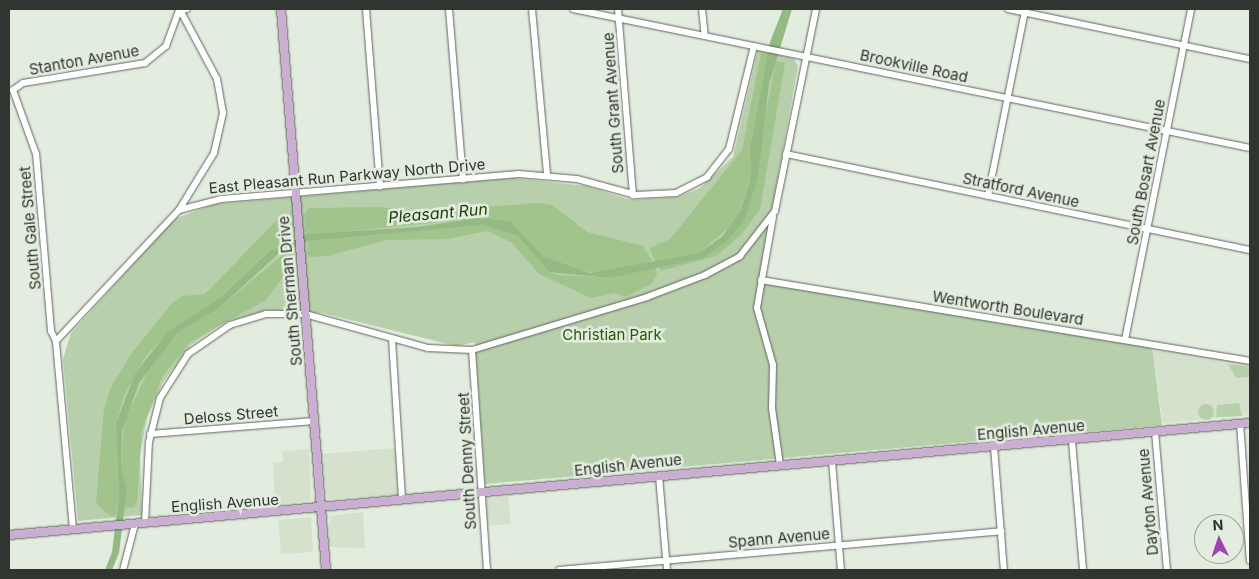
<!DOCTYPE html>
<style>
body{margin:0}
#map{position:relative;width:1259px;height:579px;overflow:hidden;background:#e3eddf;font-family:Inter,sans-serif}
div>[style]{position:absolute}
.built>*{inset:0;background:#d4e2cd}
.green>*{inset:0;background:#b8cfac}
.round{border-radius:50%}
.forest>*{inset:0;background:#a0c48c}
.water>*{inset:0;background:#95b982}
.roads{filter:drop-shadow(0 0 1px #5d6659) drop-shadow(0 0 1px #5d6659)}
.minor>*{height:6px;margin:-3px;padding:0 3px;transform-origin:3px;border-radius:3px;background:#fff}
.major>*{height:8px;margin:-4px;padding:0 4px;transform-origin:4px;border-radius:4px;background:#cbafd2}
span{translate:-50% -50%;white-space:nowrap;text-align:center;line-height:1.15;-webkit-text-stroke:5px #e3eddf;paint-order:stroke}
.street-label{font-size:15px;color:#31352f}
.park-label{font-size:15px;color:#2c5806}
.water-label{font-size:16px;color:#1f4004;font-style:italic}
.frame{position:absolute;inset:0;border:10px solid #31352f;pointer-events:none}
.north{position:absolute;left:1194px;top:514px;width:50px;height:50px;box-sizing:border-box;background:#e3eddf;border:1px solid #9ca399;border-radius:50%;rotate:356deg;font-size:14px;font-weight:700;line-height:20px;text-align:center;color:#31352f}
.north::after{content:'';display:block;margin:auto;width:18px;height:22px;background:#9c44b1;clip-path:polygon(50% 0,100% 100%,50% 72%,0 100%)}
</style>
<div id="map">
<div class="built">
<div style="clip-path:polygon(1152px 348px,1250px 364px,1250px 415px,1163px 423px)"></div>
<div style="clip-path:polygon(395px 448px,399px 495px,327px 499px,321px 454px)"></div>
<div style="clip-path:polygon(309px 449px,311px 500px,275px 505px,273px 463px,283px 462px,282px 451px)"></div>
<div style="clip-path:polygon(508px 496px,511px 524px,486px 526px,484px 499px)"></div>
<div style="clip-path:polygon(363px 512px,365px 548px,329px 547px,330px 516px)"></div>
<div style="clip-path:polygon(311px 517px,313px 552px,281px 554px,278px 520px)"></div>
</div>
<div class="green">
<div style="clip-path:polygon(758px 50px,794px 59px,798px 66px,759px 283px,1152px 347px,1162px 425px,485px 484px,475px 342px,456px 346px,322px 313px,267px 310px,225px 322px,191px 345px,163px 382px,147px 418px,140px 455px,142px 515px,78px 521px,63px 359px,71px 333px,174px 219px,215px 204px,513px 178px,586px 186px,631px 200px,678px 197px,700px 188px,733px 157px)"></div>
<div style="clip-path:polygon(1228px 364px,1250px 367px,1250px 377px,1236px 378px)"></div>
<div style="clip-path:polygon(1239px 403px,1242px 416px,1216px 417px,1217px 405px)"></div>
<div class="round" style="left:1198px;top:404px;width:16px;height:16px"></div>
</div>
<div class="forest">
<div style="clip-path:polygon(761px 53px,768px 54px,750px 149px,751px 178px,735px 222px,699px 253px,655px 261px,650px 248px,670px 239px,742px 150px)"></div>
<div style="clip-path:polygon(776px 61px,785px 63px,760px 209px,742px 234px,716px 256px,661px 271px,657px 265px,684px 262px,715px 249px,745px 220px,758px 177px,759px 148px)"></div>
<div style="clip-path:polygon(538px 203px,552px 205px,587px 232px,643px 246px,652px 261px,608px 273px,571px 270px,544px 257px,510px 221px,477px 218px,314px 235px,306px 234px,304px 214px,309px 208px,382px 207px,416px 212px)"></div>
<div style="clip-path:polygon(278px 219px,283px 220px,288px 241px,268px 251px,220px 298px,172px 328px,146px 356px,124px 396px,116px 423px,119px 496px,115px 517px,109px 515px,96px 503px,104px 409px,110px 389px,131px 354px,172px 303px,182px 296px,205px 294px)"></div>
<div style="clip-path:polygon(484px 225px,518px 236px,549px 272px,558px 275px,610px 278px,655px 266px,657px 275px,651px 284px,626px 297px,615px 293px,591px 298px,539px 274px,512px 243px,487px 231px,447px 239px,386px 240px,328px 256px,309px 257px,307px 252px,308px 241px)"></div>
<div style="clip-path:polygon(292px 247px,293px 263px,266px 300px,190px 342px,162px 377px,142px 430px,137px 502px,134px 508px,122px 507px,127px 489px,121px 467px,124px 422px,154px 358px,177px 333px,219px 308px)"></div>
</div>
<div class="water">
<div style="clip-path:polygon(783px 9px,792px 9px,769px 84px,758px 177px,745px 220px,726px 242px,703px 258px,610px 278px,549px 272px,518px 236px,484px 225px,308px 241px,278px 254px,219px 308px,177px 333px,139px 383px,122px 431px,121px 467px,127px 489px,119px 553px,112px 570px,105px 570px,112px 552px,119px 496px,116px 423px,135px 374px,168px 331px,220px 298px,269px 251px,307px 234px,419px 227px,477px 218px,510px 221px,544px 257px,590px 273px,699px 253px,723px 236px,740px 211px,751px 178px,750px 149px,770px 42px)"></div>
</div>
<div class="roads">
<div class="minor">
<div style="left:366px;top:9px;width:178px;rotate:85.5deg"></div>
<div style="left:449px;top:9px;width:171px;rotate:85.3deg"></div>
<div style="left:532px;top:9px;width:167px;rotate:84.8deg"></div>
<div style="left:573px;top:9px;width:691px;rotate:11.6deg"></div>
<div style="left:618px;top:9px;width:187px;rotate:85.4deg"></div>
<div style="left:702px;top:9px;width:27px;rotate:84deg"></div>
<div style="left:1008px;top:9px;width:247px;rotate:11.7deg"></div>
<div style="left:786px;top:154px;width:474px;rotate:11.7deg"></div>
<div style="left:988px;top:196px;width:190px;rotate:-78.7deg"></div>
<div style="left:179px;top:210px;width:67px;rotate:-58.4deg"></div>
<div style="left:214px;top:153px;width:41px;rotate:-77.3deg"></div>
<div style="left:223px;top:113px;width:35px;rotate:-100deg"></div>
<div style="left:217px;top:79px;width:78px;rotate:-118.2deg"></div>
<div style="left:773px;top:217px;width:92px;rotate:100deg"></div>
<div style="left:757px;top:308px;width:59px;rotate:74.3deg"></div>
<div style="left:773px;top:365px;width:43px;rotate:91.3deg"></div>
<div style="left:772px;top:408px;width:58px;rotate:82deg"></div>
<div style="left:761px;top:280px;width:496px;rotate:9.4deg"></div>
<div style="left:392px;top:339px;width:161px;rotate:86.4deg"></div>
<div style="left:1125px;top:340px;width:338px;rotate:-78.7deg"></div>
<div style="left:56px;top:341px;width:11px;rotate:-117deg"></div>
<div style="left:51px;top:331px;width:178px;rotate:-94.8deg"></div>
<div style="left:36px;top:154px;width:68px;rotate:-109.8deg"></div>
<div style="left:13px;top:90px;width:12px;rotate:-35deg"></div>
<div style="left:23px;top:83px;width:124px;rotate:-9.3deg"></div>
<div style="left:145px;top:63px;width:27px;rotate:-39deg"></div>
<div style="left:166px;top:46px;width:37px;rotate:-70deg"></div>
<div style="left:179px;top:11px;width:8px;rotate:-14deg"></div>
<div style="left:472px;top:350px;width:221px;rotate:86.1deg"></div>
<div style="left:1240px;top:423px;width:138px;rotate:85.9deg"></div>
<div style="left:1155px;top:431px;width:140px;rotate:85.1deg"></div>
<div style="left:150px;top:434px;width:165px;rotate:-4.5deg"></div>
<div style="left:1072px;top:441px;width:129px;rotate:85.1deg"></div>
<div style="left:994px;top:447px;width:123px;rotate:85.4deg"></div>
<div style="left:832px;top:461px;width:109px;rotate:85.3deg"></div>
<div style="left:659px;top:476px;width:94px;rotate:85.1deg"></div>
<div style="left:145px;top:523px;width:81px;rotate:-87.2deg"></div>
<div style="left:149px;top:442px;width:45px;rotate:-76deg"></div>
<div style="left:160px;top:398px;width:52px;rotate:-57.5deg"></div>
<div style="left:188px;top:354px;width:51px;rotate:-34.6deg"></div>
<div style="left:230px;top:325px;width:38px;rotate:-17deg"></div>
<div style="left:266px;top:314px;width:39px"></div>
<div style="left:305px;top:314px;width:128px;rotate:15.5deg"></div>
<div style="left:428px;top:348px;width:44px;rotate:2.6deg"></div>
<div style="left:472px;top:350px;width:183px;rotate:-16.8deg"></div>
<div style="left:647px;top:297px;width:62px;rotate:-20.8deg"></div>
<div style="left:705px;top:275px;width:40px;rotate:-28deg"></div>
<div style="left:740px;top:256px;width:57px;rotate:-52.1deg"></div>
<div style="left:775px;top:211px;width:206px;rotate:-78.5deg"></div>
<div style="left:73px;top:529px;width:189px;rotate:-95.2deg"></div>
<div style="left:56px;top:341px;width:180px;rotate:-46.8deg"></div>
<div style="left:179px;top:210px;width:43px;rotate:-14.7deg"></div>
<div style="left:221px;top:199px;width:299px;rotate:-4.8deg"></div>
<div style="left:519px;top:174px;width:58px;rotate:4.9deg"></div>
<div style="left:577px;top:179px;width:61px;rotate:15.2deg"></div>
<div style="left:636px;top:195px;width:40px;rotate:-2.9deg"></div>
<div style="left:676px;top:193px;width:35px;rotate:-27deg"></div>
<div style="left:707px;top:177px;width:36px;rotate:-52deg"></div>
<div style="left:729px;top:149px;width:106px;rotate:-76.4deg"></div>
<div style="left:123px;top:570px;width:48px;rotate:-75.4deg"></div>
<div style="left:559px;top:570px;width:444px;rotate:-5deg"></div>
</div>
<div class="major">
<div style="left:281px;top:9px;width:563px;rotate:85.41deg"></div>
<div style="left:9px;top:535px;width:1246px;rotate:-5.16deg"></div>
</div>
</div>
<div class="street-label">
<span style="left:84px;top:60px;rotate:-10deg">Stanton Avenue</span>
<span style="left:914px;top:66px;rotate:12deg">Brookville Road</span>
<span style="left:613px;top:103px;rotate:-94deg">South Grant Avenue</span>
<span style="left:1146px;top:172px;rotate:-79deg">South Bosart Avenue</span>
<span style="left:347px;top:176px;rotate:-5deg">East Pleasant Run Parkway North Drive</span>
<span style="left:1021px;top:190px;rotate:12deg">Stratford Avenue</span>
<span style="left:30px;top:228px;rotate:-95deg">South Gale Street</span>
<span style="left:290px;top:291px;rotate:-95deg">South Sherman Drive</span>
<span style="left:1008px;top:308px;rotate:9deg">Wentworth Boulevard</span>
<span style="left:231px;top:415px;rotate:-5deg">Deloss Street</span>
<span style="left:1031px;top:430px;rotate:-5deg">English Avenue</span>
<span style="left:467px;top:461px;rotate:-93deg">South Denny Street</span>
<span style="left:628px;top:465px;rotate:-6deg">English Avenue</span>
<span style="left:1148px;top:502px;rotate:-95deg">Dayton Avenue</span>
<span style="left:225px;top:503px;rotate:-4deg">English Avenue</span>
<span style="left:779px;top:538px;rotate:-5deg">Spann Avenue</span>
</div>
<div class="park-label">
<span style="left:612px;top:335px">Christian Park</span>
</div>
<div class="water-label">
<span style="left:438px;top:213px;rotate:-5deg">Pleasant Run</span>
</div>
<div class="frame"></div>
<div class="north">N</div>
</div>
